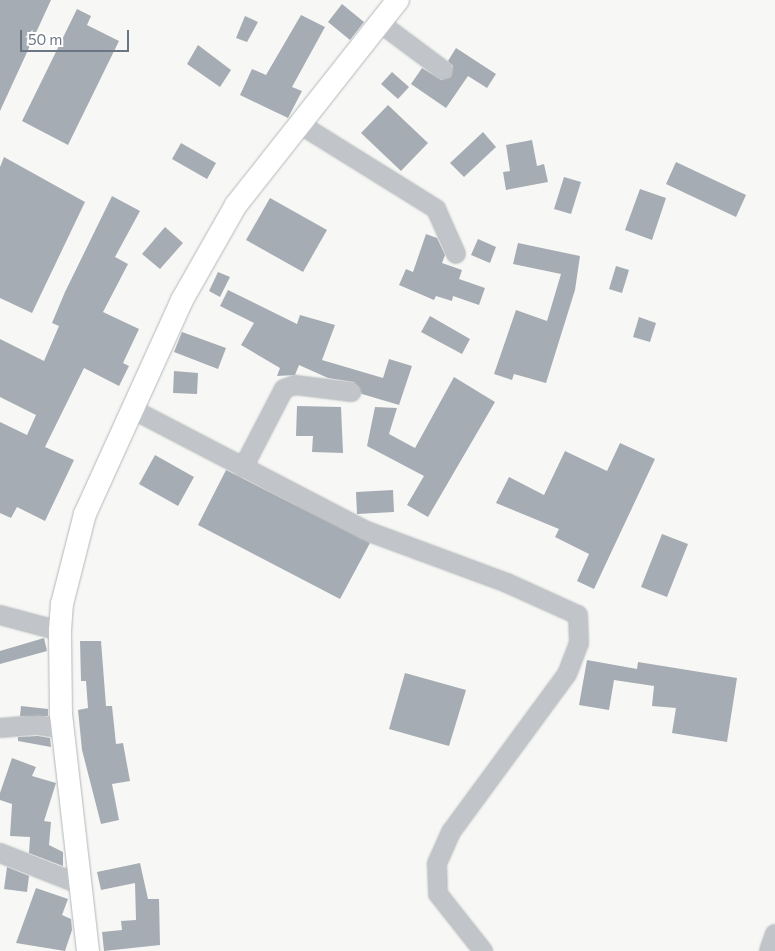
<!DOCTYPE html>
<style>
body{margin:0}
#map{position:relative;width:775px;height:951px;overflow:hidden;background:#f7f8f5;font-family:Commissioner,sans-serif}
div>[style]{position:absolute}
.building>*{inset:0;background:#a6acb3}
.roads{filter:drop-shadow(0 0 1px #b3b6ba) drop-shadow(0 0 1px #b3b6ba)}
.minor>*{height:18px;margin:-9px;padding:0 9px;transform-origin:9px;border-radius:9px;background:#c1c4c8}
.major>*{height:22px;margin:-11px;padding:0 11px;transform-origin:11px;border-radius:11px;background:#fff}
span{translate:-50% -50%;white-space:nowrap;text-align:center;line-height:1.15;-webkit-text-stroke:5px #fff;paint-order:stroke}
.scale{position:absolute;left:20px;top:30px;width:109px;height:22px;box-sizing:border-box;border:2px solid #6a7683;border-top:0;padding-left:6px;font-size:15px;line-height:18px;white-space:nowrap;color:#6a7683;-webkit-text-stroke:4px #fff;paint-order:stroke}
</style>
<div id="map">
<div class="building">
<div style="clip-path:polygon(0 0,51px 0,0 111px)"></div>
<div style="clip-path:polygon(342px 4px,364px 22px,350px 40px,328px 22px)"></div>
<div style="clip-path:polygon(77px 9px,91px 16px,87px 25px,119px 41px,68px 145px,22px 121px)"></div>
<div style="clip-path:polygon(301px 15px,325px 27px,292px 87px,302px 91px,288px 118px,240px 95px,252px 69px,266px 75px)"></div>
<div style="clip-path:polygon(245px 16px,258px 22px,247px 42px,236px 38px)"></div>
<div style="clip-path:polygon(198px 45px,231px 70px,220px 87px,187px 64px)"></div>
<div style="clip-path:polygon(456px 48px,496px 74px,487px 88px,468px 76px,446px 108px,411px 84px,422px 68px,441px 80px,451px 77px,453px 66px,448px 61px)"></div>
<div style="clip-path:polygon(392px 72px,409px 87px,398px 99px,381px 84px)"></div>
<div style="clip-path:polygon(388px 105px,428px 143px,401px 171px,361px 133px)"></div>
<div style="clip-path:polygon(483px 132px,496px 147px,464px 177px,450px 163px)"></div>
<div style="clip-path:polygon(532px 140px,537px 166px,544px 164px,548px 182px,506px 190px,503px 172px,510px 171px,506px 145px)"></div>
<div style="clip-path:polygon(181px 143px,216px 163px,207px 179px,172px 159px)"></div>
<div style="clip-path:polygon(4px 157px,85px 202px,32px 313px,0 298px,0 167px)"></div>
<div style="clip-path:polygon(676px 162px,746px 195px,736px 217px,666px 184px)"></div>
<div style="clip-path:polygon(564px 177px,581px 182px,571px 214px,554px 209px)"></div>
<div style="clip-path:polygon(640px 189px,666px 198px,652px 240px,625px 230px)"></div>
<div style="clip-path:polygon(112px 196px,140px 211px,115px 257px,128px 264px,103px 312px,139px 329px,123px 363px,129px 366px,119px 386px,84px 368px,45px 447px,74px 460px,45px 521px,17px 507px,11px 518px,0 513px,0 422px,27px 435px,36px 415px,0 397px,0 339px,44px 361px,59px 326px,52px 323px,65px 292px)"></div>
<div style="clip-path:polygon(270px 198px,327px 230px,303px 272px,246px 240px)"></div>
<div style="clip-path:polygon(165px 227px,183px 243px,160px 269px,142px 254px)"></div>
<div style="clip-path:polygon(426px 234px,437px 238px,445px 255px,442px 263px,462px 270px,459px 279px,485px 288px,479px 305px,453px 296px,452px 301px,436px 296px,434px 300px,399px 285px,406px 269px,413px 272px)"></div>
<div style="clip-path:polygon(478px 239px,496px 247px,490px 263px,471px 255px)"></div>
<div style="clip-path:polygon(518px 243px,580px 256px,575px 290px,546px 383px,514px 374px,512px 380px,494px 374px,516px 310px,547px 321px,561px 274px,513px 264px)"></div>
<div style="clip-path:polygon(616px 266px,629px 270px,622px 293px,609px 289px)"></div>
<div style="clip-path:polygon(218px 272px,230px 277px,220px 297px,209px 291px)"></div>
<div style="clip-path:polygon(228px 290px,297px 324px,300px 315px,335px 325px,322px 360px,383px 378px,389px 359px,412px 366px,399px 405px,362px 394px,354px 382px,328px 378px,299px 365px,295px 375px,277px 376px,280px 368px,241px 345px,254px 323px,220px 306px)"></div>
<div style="clip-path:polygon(430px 316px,470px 339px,462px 354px,421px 332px)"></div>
<div style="clip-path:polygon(639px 317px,656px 323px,650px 342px,633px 337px)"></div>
<div style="clip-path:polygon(182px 332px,226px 348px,218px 369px,174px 352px)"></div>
<div style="clip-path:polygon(174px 371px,198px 373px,197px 394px,173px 393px)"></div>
<div style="clip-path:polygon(454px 377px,495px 402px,428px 517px,407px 505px,424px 476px,367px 446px,375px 407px,397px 408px,389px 434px,415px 448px)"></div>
<div style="clip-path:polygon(297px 406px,341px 407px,343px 453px,312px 452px,313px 436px,296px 436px)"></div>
<div style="clip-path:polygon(620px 443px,655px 459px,594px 589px,577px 581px,589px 554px,555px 537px,559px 529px,496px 503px,509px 477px,544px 495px,565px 451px,607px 471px)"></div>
<div style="clip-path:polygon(155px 455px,194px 477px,178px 506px,139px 484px)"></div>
<div style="clip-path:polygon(226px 470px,370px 543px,340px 599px,198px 525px)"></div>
<div style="clip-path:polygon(393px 490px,394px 512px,357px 514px,356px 492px)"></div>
<div style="clip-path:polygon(662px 534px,688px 544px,667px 597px,641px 587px)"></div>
<div style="clip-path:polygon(44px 638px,47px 651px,0 664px,0 651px)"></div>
<div style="clip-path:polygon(80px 641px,101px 641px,106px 706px,112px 706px,116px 744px,123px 743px,130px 781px,112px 784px,119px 820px,101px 824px,82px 750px,78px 710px,88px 708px,86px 681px,81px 681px)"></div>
<div style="clip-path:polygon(587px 660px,637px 669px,638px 662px,737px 678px,727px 742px,672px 733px,676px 708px,652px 706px,654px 686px,614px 680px,609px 710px,579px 705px)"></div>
<div style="clip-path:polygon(405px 673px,466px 690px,449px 746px,389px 729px)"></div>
<div style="clip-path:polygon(21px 706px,48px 709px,48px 716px,20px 716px)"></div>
<div style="clip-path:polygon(38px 736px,50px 738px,51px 747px,18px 741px,18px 737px)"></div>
<div style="clip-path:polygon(12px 758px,36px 767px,32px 776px,56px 783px,44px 821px,51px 822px,49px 845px,63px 852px,63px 866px,29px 853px,30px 837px,10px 836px,12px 804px,0 800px,0 793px)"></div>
<div style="clip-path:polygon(140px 863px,148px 899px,159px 899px,160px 945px,104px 951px,102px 932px,122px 930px,121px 921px,136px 920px,135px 883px,101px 890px,97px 872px)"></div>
<div style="clip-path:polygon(7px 867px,29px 876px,27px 892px,4px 889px)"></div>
<div style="clip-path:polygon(36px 888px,68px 899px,62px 915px,71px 919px,72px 930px,65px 951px,16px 943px)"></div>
</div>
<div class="roads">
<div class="minor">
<div style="left:380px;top:23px;width:79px;rotate:36.7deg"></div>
<div style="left:298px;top:123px;width:163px;rotate:31.9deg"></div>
<div style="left:436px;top:209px;width:49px;rotate:66deg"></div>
<div style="left:132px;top:409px;width:262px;rotate:27.5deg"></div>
<div style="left:364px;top:530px;width:153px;rotate:20.3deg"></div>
<div style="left:507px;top:583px;width:78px;rotate:24.3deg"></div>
<div style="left:578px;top:615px;width:28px;rotate:88deg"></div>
<div style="left:579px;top:643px;width:33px;rotate:111deg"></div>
<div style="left:567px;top:674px;width:196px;rotate:126.3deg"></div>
<div style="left:451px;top:832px;width:35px;rotate:114deg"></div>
<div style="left:437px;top:864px;width:30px;rotate:88deg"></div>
<div style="left:438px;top:894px;width:73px;rotate:51.7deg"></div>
<div style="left:243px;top:468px;width:89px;rotate:-62.6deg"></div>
<div style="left:284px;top:389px;width:12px;rotate:-20deg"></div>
<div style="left:295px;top:385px;width:57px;rotate:7deg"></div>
<div style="left:0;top:615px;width:62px;rotate:14.9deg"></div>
<div style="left:0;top:728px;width:38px;rotate:-5deg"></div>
<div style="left:38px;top:725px;width:26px;rotate:9deg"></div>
<div style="left:0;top:853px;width:85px;rotate:21.4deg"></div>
<div style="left:769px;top:951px;width:18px;rotate:-71deg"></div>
</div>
<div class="major">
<div style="left:88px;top:951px;width:238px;rotate:-96.5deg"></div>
<div style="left:61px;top:715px;width:84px;rotate:-90.7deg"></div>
<div style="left:60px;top:631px;width:27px;rotate:-86deg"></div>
<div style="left:62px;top:604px;width:93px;rotate:-75.7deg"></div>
<div style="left:85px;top:514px;width:235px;rotate:-65.6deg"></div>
<div style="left:182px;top:300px;width:109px;rotate:-60.4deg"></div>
<div style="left:236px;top:205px;width:261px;rotate:-51.7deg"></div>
</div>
</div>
<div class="scale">50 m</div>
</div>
